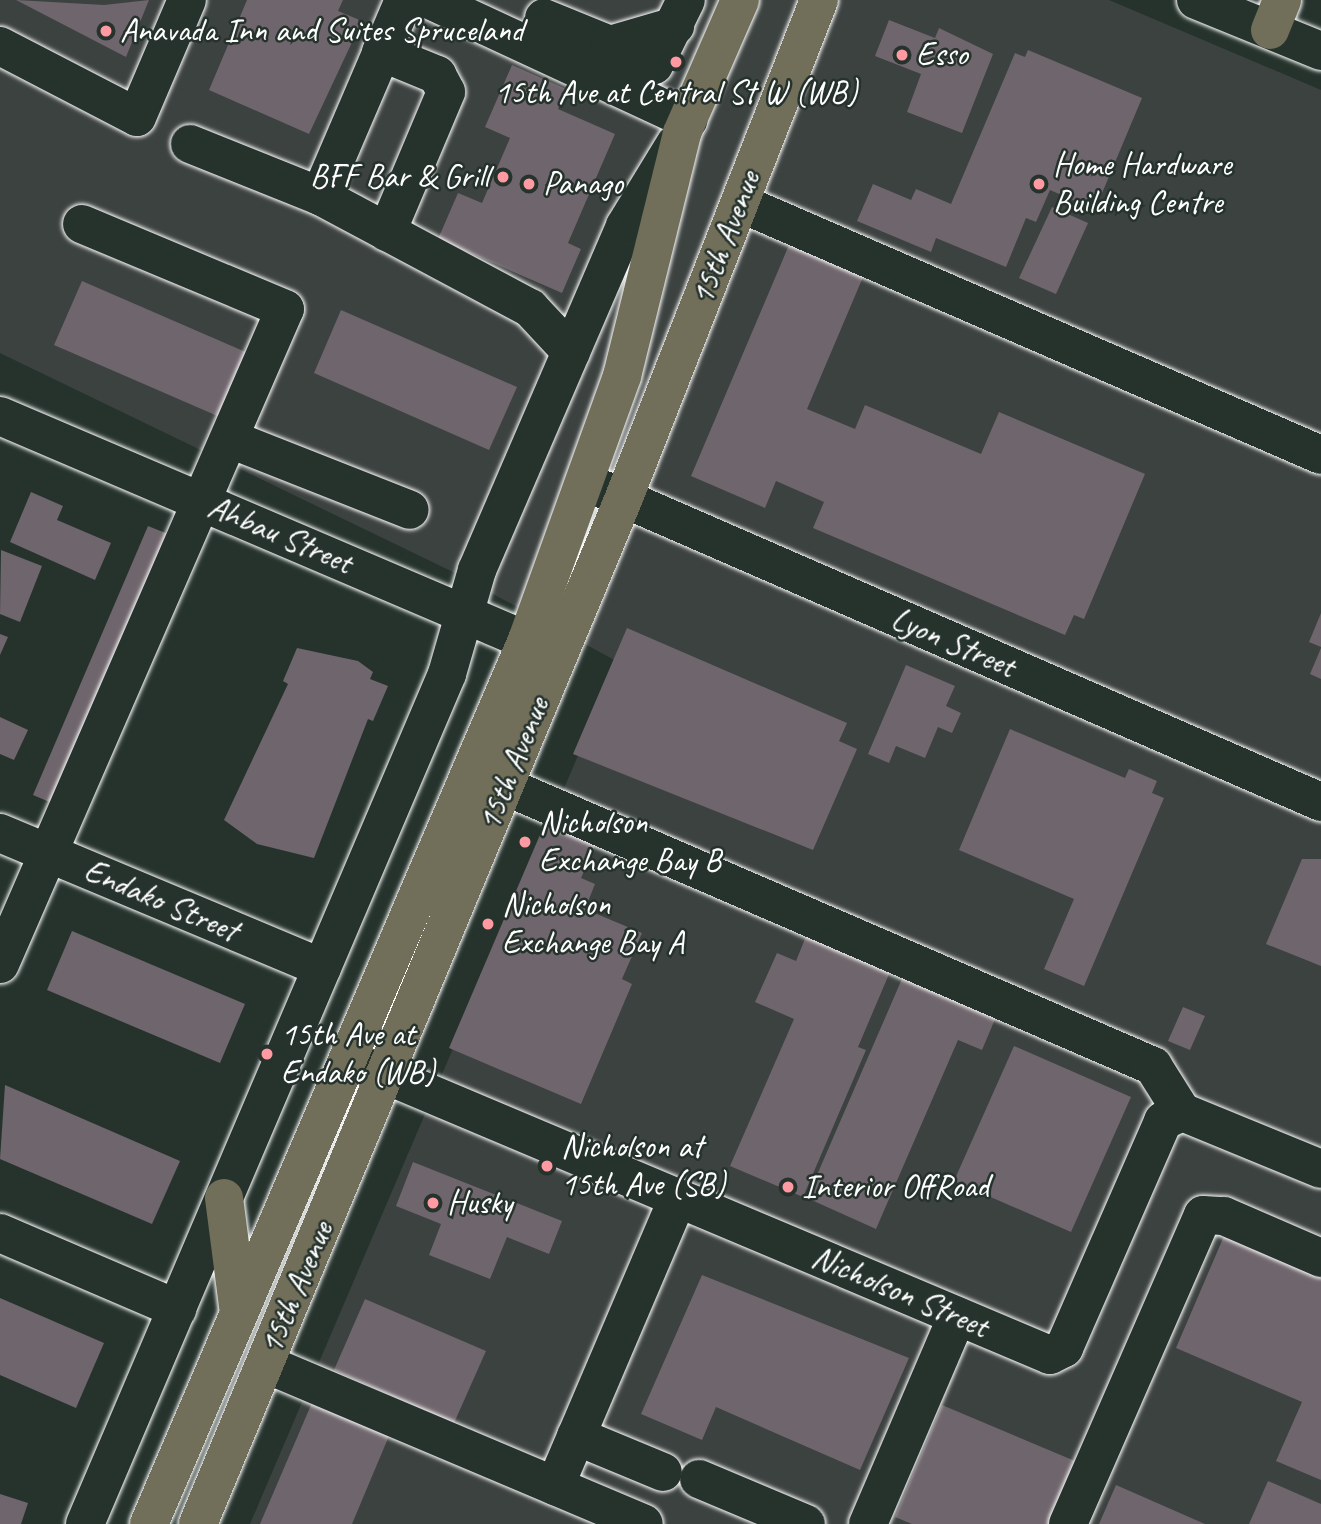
<!DOCTYPE html>
<style>
body{margin:0}
#map{position:relative;width:1321px;height:1524px;overflow:hidden;background:#26332d;font-family:Caveat,sans-serif}
div>[style]{position:absolute}
.built>*{inset:0;background:#3c4240}
.building>*{inset:0;background:#6f656c}
.roads{filter:drop-shadow(0 0 2px #fff) drop-shadow(0 0 2px #fff)}
.minor>*{height:38px;margin:-19px;padding:0 19px;transform-origin:19px;border-radius:19px;background:#26332d}
.major>*{height:38px;margin:-19px;padding:0 19px;transform-origin:19px;border-radius:19px;background:#716e59}
.highway>*{height:38px;margin:-19px;padding:0 19px;transform-origin:19px;border-radius:19px;background:#716e59}
.dots>*{width:19px;height:19px;translate:-50% -50%;box-sizing:border-box;border:4px solid #26332d;border-radius:50%}
span{translate:-50% -50%;white-space:nowrap;text-align:center;line-height:1.15;-webkit-text-stroke:5px #26332d;paint-order:stroke}
.poi-label{font-size:33px;color:#fff}
.left{translate:0 -50%;text-align:left}
.right{translate:-100% -50%;text-align:right}
.street-label{font-size:33px;color:#fff}
</style>
<div id="map">
<div class="built">
<div style="clip-path:polygon(0 0,1109px 0,1321px 90px,1321px 1524px,250px 1524px,618px 662px,451px 571px,0 353px)"></div>
</div>
<div class="building">
<div style="clip-path:polygon(16px 0,104px 5px,149px 0,126px 57px)"></div>
<div style="clip-path:polygon(247px 0,343px 0,338px 11px,362px 21px,309px 134px,209px 90px)"></div>
<div style="clip-path:polygon(889px 20px,935px 38px,939px 28px,993px 54px,962px 133px,907px 112px,921px 74px,875px 56px)"></div>
<div style="clip-path:polygon(1028px 50px,1142px 98px,1100px 198px,1092px 195px,1087px 206px,1050px 190px,1036px 222px,1026px 218px,1006px 267px,936px 238px,931px 252px,857px 221px,873px 184px,911px 200px,916px 189px,951px 204px,1015px 53px,1025px 57px)"></div>
<div style="clip-path:polygon(512px 65px,566px 89px,558px 109px,615px 134px,568px 243px,581px 249px,562px 293px,438px 239px,458px 193px,482px 203px,510px 138px,485px 127px)"></div>
<div style="clip-path:polygon(1052px 207px,1088px 223px,1056px 294px,1019px 278px)"></div>
<div style="clip-path:polygon(789px 245px,863px 277px,807px 409px,855px 429px,865px 405px,981px 454px,999px 412px,1145px 474px,1084px 619px,1074px 615px,1065px 635px,813px 528px,824px 502px,776px 481px,765px 508px,691px 476px)"></div>
<div style="clip-path:polygon(82px 281px,257px 357px,229px 421px,54px 345px)"></div>
<div style="clip-path:polygon(341px 310px,517px 387px,489px 450px,314px 373px)"></div>
<div style="clip-path:polygon(31px 492px,63px 506px,57px 520px,111px 543px,95px 580px,10px 542px)"></div>
<div style="clip-path:polygon(148px 526px,173px 536px,59px 806px,33px 795px)"></div>
<div style="clip-path:polygon(1px 550px,42px 566px,20px 622px,0 614px)"></div>
<div style="clip-path:polygon(1321px 613px,1321px 647px,1309px 642px)"></div>
<div style="clip-path:polygon(627px 628px,847px 723px,839px 741px,857px 749px,813px 850px,573px 754px)"></div>
<div style="clip-path:polygon(0 634px,8px 637px,0 655px)"></div>
<div style="clip-path:polygon(297px 648px,358px 661px,373px 672px,370px 679px,388px 686px,373px 721px,368px 719px,314px 858px,257px 844px,224px 820px,288px 684px,283px 681px)"></div>
<div style="clip-path:polygon(1321px 648px,1321px 679px,1310px 674px)"></div>
<div style="clip-path:polygon(906px 665px,955px 686px,946px 706px,961px 713px,952px 733px,938px 727px,925px 758px,896px 746px,889px 763px,868px 754px)"></div>
<div style="clip-path:polygon(0 717px,28px 730px,14px 760px,0 754px)"></div>
<div style="clip-path:polygon(1010px 729px,1125px 778px,1129px 769px,1157px 781px,1152px 793px,1164px 798px,1084px 986px,1044px 969px,1074px 899px,959px 850px)"></div>
<div style="clip-path:polygon(548px 816px,597px 842px,581px 878px,595px 884px,585px 909px,642px 933px,622px 979px,632px 984px,581px 1104px,449px 1048px)"></div>
<div style="clip-path:polygon(1302px 859px,1321px 859px,1321px 966px,1266px 944px)"></div>
<div style="clip-path:polygon(811px 924px,895px 960px,858px 1047px,866px 1050px,803px 1197px,730px 1166px,794px 1019px,755px 1002px,777px 953px,796px 961px)"></div>
<div style="clip-path:polygon(72px 931px,245px 1004px,220px 1063px,47px 990px)"></div>
<div style="clip-path:polygon(908px 965px,1001px 1005px,982px 1050px,958px 1040px,876px 1229px,807px 1198px)"></div>
<div style="clip-path:polygon(1183px 1007px,1205px 1016px,1190px 1050px,1168px 1041px)"></div>
<div style="clip-path:polygon(1014px 1046px,1131px 1097px,1071px 1232px,954px 1181px)"></div>
<div style="clip-path:polygon(5px 1085px,180px 1161px,152px 1224px,0 1159px)"></div>
<div style="clip-path:polygon(413px 1162px,562px 1221px,549px 1254px,507px 1237px,490px 1279px,429px 1255px,441px 1224px,396px 1206px)"></div>
<div style="clip-path:polygon(1224px 1236px,1321px 1278px,1321px 1480px,1276px 1461px,1302px 1402px,1176px 1348px)"></div>
<div style="clip-path:polygon(702px 1275px,909px 1358px,860px 1470px,716px 1407px,702px 1440px,641px 1414px)"></div>
<div style="clip-path:polygon(0 1298px,104px 1343px,76px 1408px,0 1375px)"></div>
<div style="clip-path:polygon(365px 1299px,486px 1351px,454px 1423px,334px 1370px)"></div>
<div style="clip-path:polygon(317px 1391px,394px 1424px,352px 1524px,260px 1524px)"></div>
<div style="clip-path:polygon(942px 1405px,1082px 1464px,1057px 1524px,912px 1524px,895px 1517px)"></div>
<div style="clip-path:polygon(1268px 1481px,1321px 1504px,1321px 1524px,1249px 1524px)"></div>
<div style="clip-path:polygon(1116px 1485px,1205px 1524px,1099px 1524px)"></div>
<div style="clip-path:polygon(0 1494px,28px 1503px,21px 1524px,0 1524px)"></div>
</div>
<div class="roads">
<div class="minor">
<div style="left:430px;top:0;width:285px;rotate:24.9deg"></div>
<div style="left:1196px;top:0;width:135px;rotate:22.2deg"></div>
<div style="left:544px;top:18px;width:71px;rotate:22.2deg"></div>
<div style="left:610px;top:45px;width:19px;rotate:51deg"></div>
<div style="left:622px;top:60px;width:32px;rotate:9deg"></div>
<div style="left:654px;top:65px;width:72px;rotate:-63.8deg"></div>
<div style="left:610px;top:45px;width:68px;rotate:-16.3deg"></div>
<div style="left:0;top:46px;width:154px;rotate:27.4deg"></div>
<div style="left:137px;top:117px;width:127px;rotate:-66.9deg"></div>
<div style="left:381px;top:52px;width:61px;rotate:22.3deg"></div>
<div style="left:437px;top:75px;width:19px;rotate:62deg"></div>
<div style="left:446px;top:92px;width:152px;rotate:112.9deg"></div>
<div style="left:190px;top:144px;width:140px;rotate:21.8deg"></div>
<div style="left:320px;top:196px;width:238px;rotate:28.1deg"></div>
<div style="left:530px;top:308px;width:60px;rotate:47deg"></div>
<div style="left:320px;top:196px;width:213px;rotate:-66.8deg"></div>
<div style="left:740px;top:203px;width:633px;rotate:23.45deg"></div>
<div style="left:0;top:416px;width:607px;rotate:23.1deg"></div>
<div style="left:230px;top:439px;width:193px;rotate:21.5deg"></div>
<div style="left:586px;top:482px;width:802px;rotate:23.53deg"></div>
<div style="left:505px;top:786px;width:706px;rotate:23.37deg"></div>
<div style="left:1153px;top:1066px;width:54px;rotate:57.8deg"></div>
<div style="left:0;top:833px;width:349px;rotate:22.7deg"></div>
<div style="left:0;top:964px;width:714px;rotate:-66.49deg"></div>
<div style="left:285px;top:309px;width:220px;rotate:-157.3deg"></div>
<div style="left:355px;top:1062px;width:754px;rotate:22.86deg"></div>
<div style="left:1050px;top:1355px;width:16px;rotate:-27deg"></div>
<div style="left:1064px;top:1348px;width:248px;rotate:-66.4deg"></div>
<div style="left:1163px;top:1121px;width:21px;rotate:-25deg"></div>
<div style="left:1182px;top:1112px;width:150px;rotate:22.3deg"></div>
<div style="left:0;top:1233px;width:193px;rotate:23.2deg"></div>
<div style="left:266px;top:1364px;width:410px;rotate:22.9deg"></div>
<div style="left:576px;top:1436px;width:94px;rotate:22.5deg"></div>
<div style="left:699px;top:1479px;width:116px;rotate:22.8deg"></div>
<div style="left:555px;top:1486px;width:313px;rotate:-66.9deg"></div>
<div style="left:85px;top:1524px;width:924px;rotate:-66.93deg"></div>
<div style="left:447px;top:674px;width:108px;rotate:-73.9deg"></div>
<div style="left:477px;top:570px;width:374px;rotate:-66.7deg"></div>
<div style="left:625px;top:226px;width:96px;rotate:-58.6deg"></div>
<div style="left:868px;top:1524px;width:226px;rotate:-66.8deg"></div>
<div style="left:1068px;top:1524px;width:337px;rotate:-66.4deg"></div>
<div style="left:1203px;top:1215px;width:21px;rotate:3deg"></div>
<div style="left:1224px;top:1216px;width:106px;rotate:23.4deg"></div>
</div>
<div class="major">
<div style="left:224px;top:1198px;width:116px;rotate:82.6deg"></div>
<div style="left:149px;top:1524px;width:961px;rotate:-66.85deg"></div>
<div style="left:527px;top:640px;width:281px;rotate:-70.2deg"></div>
<div style="left:622px;top:376px;width:250px;rotate:-76.1deg"></div>
<div style="left:682px;top:133px;width:145px;rotate:-66.4deg"></div>
<div style="left:198px;top:1524px;width:1109px;rotate:-67.46deg"></div>
<div style="left:623px;top:500px;width:537px;rotate:-68.59deg"></div>
</div>
<div class="highway">
<div style="left:1270px;top:30px;width:32px;rotate:-68deg"></div>
</div>
</div>
<div class="dots">
<div style="left:106px;top:31px;background:#ff9aa2"></div>
<div style="left:902px;top:55px;background:#ff9aa2"></div>
<div style="left:676px;top:62px;background:#ff9aa2"></div>
<div style="left:503px;top:177px;background:#ff9aa2"></div>
<div style="left:529px;top:184px;background:#ff9aa2"></div>
<div style="left:1039px;top:184px;background:#ff9aa2"></div>
<div style="left:525px;top:842px;background:#ff9aa2"></div>
<div style="left:488px;top:924px;background:#ff9aa2"></div>
<div style="left:267px;top:1054px;background:#ff9aa2"></div>
<div style="left:547px;top:1166px;background:#ff9aa2"></div>
<div style="left:788px;top:1187px;background:#ff9aa2"></div>
<div style="left:433px;top:1203px;background:#ff9aa2"></div>
</div>
<div class="poi-label">
<span class="left" style="left:120px;top:31px">Anavada Inn and Suites Spruceland</span>
<span class="left" style="left:916px;top:55px">Esso</span>
<span style="left:676px;top:93px">15th Ave at Central St W (WB)</span>
<span class="left" style="left:1053px;top:184px">Home Hardware<br>Building Centre</span>
<span class="right" style="left:489px;top:177px">BFF Bar &amp; Grill</span>
<span class="left" style="left:543px;top:184px">Panago</span>
<span class="left" style="left:539px;top:842px">Nicholson<br>Exchange Bay B</span>
<span class="left" style="left:502px;top:924px">Nicholson<br>Exchange Bay A</span>
<span class="left" style="left:281px;top:1054px">15th Ave at<br>Endako (WB)</span>
<span class="left" style="left:561px;top:1166px">Nicholson at<br>15th Ave (SB)</span>
<span class="left" style="left:802px;top:1187px">Interior OffRoad</span>
<span class="left" style="left:447px;top:1203px">Husky</span>
</div>
<div class="street-label">
<span style="left:726px;top:238px;rotate:-69deg">15th Avenue</span>
<span style="left:280px;top:535px;rotate:23deg">Ahbau Street</span>
<span style="left:953px;top:643px;rotate:23deg">Lyon Street</span>
<span style="left:514px;top:764px;rotate:-68deg">15th Avenue</span>
<span style="left:161px;top:901px;rotate:23deg">Endako Street</span>
<span style="left:297px;top:1288px;rotate:-67deg">15th Avenue</span>
<span style="left:900px;top:1292px;rotate:23deg">Nicholson Street</span>
</div>
</div>
